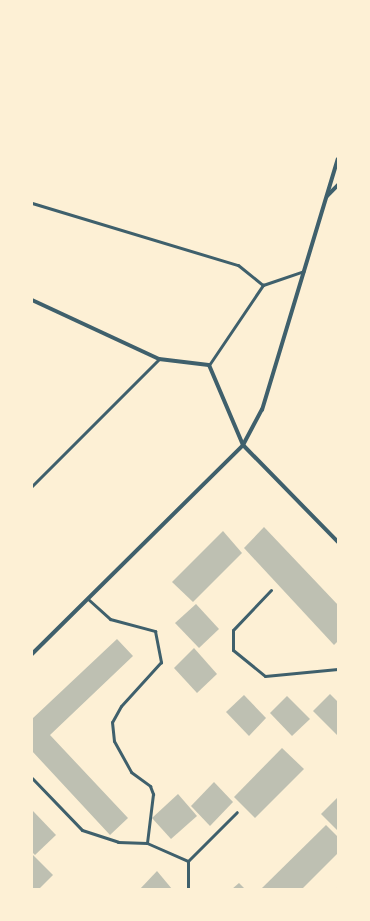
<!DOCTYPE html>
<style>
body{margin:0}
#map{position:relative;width:370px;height:921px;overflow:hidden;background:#fdf0d5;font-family:"Nunito Sans",sans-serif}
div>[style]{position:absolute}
.building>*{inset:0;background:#bec0b2}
.service>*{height:3px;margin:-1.5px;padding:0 1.5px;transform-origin:1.5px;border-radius:1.5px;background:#3f606c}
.minor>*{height:4px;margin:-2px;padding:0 2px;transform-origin:2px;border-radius:2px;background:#3f606c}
span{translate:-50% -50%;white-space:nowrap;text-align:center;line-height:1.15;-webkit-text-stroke:3px #fdf0d5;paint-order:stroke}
.frame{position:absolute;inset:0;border:33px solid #fdf0d5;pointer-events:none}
</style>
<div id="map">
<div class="building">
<div style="clip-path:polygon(264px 527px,338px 605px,338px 641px,334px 645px,244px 548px)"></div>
<div style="clip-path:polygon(223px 531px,242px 553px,193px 602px,172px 582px)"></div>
<div style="clip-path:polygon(196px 604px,219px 629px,199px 648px,175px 623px)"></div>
<div style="clip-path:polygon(117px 639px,133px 656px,50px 735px,128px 818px,110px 835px,32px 751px,32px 719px)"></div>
<div style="clip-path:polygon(194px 648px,217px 674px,197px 693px,174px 668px)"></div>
<div style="clip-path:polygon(330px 694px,338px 702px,337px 735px,313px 711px)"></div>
<div style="clip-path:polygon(244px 695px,266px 718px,249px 736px,226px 712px)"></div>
<div style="clip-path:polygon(287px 696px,310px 719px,292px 736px,270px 713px)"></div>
<div style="clip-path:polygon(282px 748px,304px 769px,255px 818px,234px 797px)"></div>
<div style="clip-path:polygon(214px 782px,233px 802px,210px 826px,191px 806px)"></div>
<div style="clip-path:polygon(178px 794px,197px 816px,171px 839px,152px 818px)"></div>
<div style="clip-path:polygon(338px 797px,338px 831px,321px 814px)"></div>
<div style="clip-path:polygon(33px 811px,56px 835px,35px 855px,32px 852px)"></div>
<div style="clip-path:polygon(326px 825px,338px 837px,338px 853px,302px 889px,261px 889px)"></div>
<div style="clip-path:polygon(32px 854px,53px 875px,39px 889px,32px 889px)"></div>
<div style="clip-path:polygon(157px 871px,172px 889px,140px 889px)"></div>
<div style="clip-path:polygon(239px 883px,245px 889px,232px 889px)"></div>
</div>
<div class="service">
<div style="left:32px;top:203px;width:215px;rotate:16.8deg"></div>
<div style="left:238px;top:265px;width:32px;rotate:39deg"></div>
<div style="left:209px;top:365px;width:97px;rotate:-56deg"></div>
<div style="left:263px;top:285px;width:43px;rotate:-18.9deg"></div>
<div style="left:32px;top:486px;width:180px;rotate:-45deg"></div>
<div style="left:271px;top:590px;width:55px;rotate:133.5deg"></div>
<div style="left:233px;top:630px;width:20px;rotate:90deg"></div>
<div style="left:233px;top:650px;width:41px;rotate:39.1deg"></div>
<div style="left:265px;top:676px;width:73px;rotate:-5.5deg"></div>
<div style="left:88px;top:599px;width:30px;rotate:42deg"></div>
<div style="left:110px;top:619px;width:47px;rotate:14.9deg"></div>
<div style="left:155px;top:631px;width:32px;rotate:79deg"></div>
<div style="left:161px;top:662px;width:59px;rotate:132.3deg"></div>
<div style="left:121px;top:706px;width:18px;rotate:119deg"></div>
<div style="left:112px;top:722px;width:19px;rotate:84deg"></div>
<div style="left:114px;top:741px;width:35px;rotate:61deg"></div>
<div style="left:131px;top:772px;width:24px;rotate:36deg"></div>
<div style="left:150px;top:786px;width:9px;rotate:69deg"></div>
<div style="left:153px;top:794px;width:49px;rotate:97deg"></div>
<div style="left:32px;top:778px;width:72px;rotate:46.1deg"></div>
<div style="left:82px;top:830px;width:38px;rotate:18deg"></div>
<div style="left:118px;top:842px;width:29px;rotate:2deg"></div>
<div style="left:147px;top:843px;width:45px;rotate:23.7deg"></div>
<div style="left:188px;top:889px;width:28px;rotate:-90deg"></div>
<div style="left:188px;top:861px;width:69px;rotate:-45deg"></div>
<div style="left:337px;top:889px;width:1px;rotate:-45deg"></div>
</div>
<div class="minor">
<div style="left:327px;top:196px;width:16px;rotate:-45deg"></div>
<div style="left:32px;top:300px;width:140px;rotate:24.9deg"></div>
<div style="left:159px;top:359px;width:50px;rotate:6.8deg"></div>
<div style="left:209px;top:365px;width:87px;rotate:67deg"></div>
<div style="left:243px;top:445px;width:136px;rotate:45.6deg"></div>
<div style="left:32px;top:654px;width:297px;rotate:-44.7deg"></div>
<div style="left:243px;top:445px;width:40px;rotate:-62deg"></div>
<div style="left:262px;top:410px;width:262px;rotate:-73.2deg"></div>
</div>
<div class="frame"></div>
</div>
